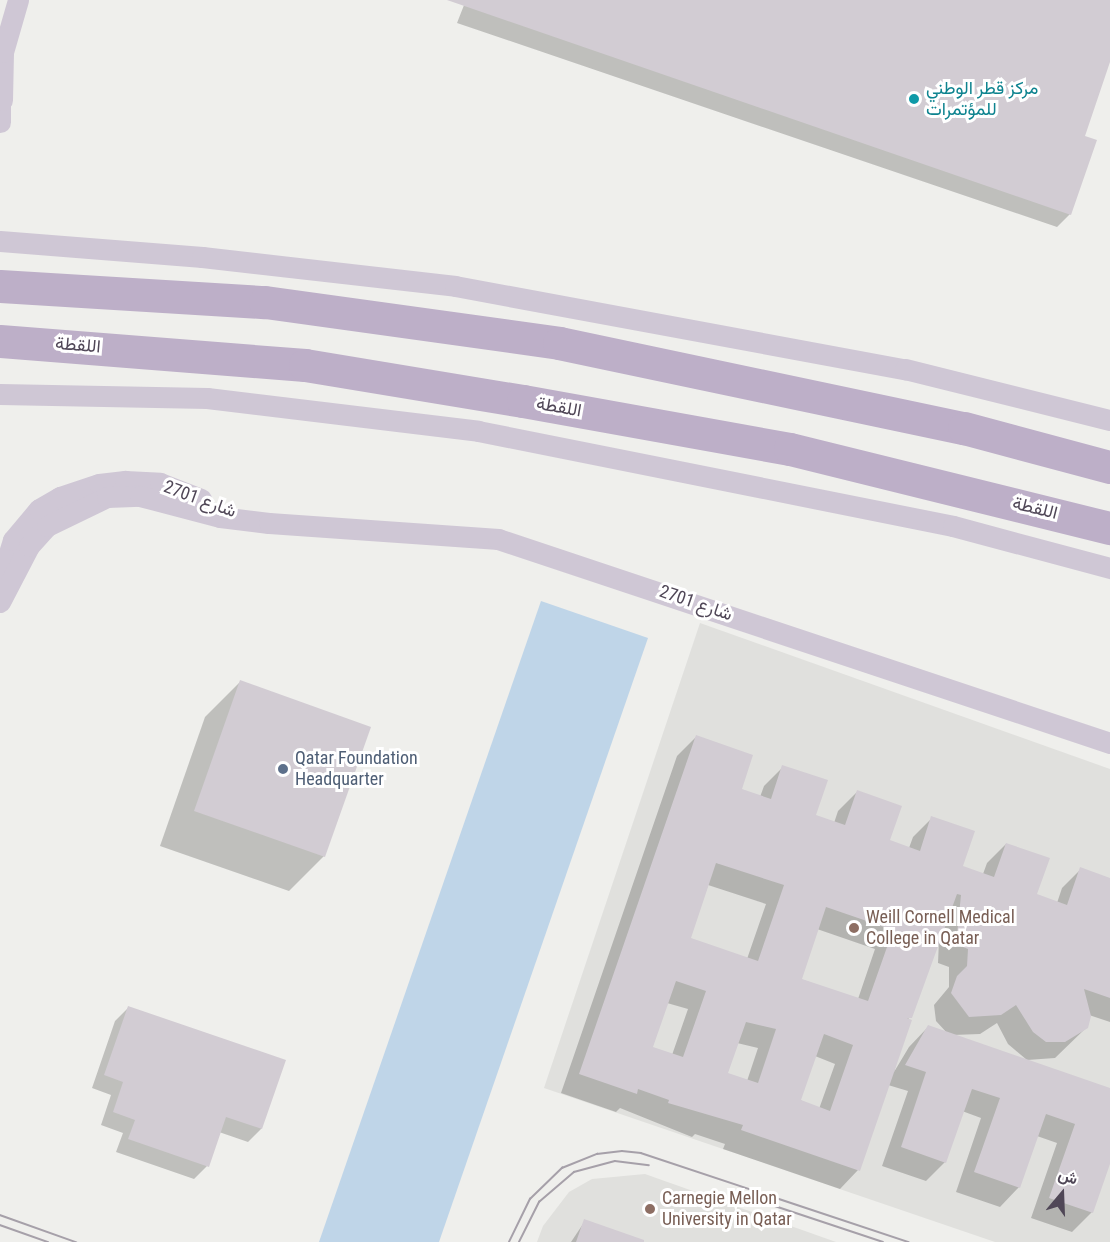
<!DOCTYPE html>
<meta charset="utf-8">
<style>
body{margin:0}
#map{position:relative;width:1110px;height:1242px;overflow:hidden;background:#efefec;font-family:"Roboto Condensed",Vazirmatn,sans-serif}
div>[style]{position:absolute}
.education>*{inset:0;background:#e0e0dd}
.green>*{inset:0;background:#bfd5e8}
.shadow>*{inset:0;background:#0003}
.building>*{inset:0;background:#d2ccd3}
.minor>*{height:21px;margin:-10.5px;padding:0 10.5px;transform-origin:10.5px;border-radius:10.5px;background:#cfc7d5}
.primary>*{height:33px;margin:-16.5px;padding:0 16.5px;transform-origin:16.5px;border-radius:16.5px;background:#bdafc8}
.tram>*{height:1.5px;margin:-0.75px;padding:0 0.75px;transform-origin:0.75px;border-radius:0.75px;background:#a6a0a9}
.dots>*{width:16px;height:16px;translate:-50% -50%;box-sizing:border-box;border:3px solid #fff;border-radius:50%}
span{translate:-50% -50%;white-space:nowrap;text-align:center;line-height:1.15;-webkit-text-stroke:6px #fff;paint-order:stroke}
.culture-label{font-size:18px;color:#0d838f}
.left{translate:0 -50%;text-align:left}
.street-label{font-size:18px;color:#504757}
.service-label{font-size:18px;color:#4e5e75}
.education-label{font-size:18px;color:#785e54}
.north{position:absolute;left:1032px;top:1164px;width:60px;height:60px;-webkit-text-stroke:4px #fff;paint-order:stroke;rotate:19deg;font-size:16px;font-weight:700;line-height:24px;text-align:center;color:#504757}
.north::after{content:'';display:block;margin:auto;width:21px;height:27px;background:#504757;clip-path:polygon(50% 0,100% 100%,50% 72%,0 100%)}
</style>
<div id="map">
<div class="education">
<div style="clip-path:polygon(700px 623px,1110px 769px,1110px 1242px,995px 1242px,544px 1088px)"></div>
<div style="clip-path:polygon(645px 1174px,836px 1242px,537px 1242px,543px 1226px,569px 1192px,592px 1179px)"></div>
</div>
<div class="green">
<div style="clip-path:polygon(541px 601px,648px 638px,439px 1242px,319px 1242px)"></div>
</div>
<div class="shadow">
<div style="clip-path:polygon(466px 0,1110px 0,1110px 58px,1083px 137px,1070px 214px,1057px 227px,457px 23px)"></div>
<div style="clip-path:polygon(240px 682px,324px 856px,289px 891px,160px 846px,205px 717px)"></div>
<div style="clip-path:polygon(evenodd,696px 737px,740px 790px,760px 797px,764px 786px,783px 767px,814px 816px,834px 823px,838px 811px,857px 792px,888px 841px,909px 848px,913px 837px,932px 818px,961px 867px,983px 874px,987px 863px,1006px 844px,1035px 895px,1057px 903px,1062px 888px,1081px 869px,1110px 879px,1110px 1022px,1089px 1015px,1087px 1027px,1055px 1058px,1027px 1060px,1008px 1044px,997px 1023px,980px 1034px,953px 1035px,1110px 1090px,1110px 1160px,1092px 1212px,1072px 1232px,1031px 1218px,1057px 1143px,1037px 1136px,1019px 1187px,1000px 1207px,956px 1192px,981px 1118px,962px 1111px,945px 1162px,926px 1181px,882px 1166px,908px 1091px,888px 1085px,858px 1170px,840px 1189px,723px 1149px,725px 1144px,695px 1134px,692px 1137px,620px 1108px,616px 1112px,561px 1093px,677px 756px,696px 737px,708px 885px,766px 904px,747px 959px,689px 939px,708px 885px,696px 737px,817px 929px,875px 949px,858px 999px,800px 979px,817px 929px,696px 737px,939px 940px,938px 963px,949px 967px,949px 987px,934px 1005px,936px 1021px,948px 1034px,928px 1027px,909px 1047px,894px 1072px,908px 1020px,939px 940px,696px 737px,667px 1003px,688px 1009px,672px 1055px,652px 1048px,667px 1003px,696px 737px,737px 1043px,758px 1048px,747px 1081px,727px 1074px,737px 1043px,696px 737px,815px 1056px,835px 1064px,819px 1109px,800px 1100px,815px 1056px)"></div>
<div style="clip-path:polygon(128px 1008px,284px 1061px,261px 1129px,248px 1142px,219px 1132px,207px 1166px,194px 1179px,116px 1152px,123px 1133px,101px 1125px,111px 1095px,92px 1088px,115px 1021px)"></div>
<div style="clip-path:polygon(585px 1221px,623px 1242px,571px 1242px)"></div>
</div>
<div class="building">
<div style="clip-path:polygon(447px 0,1110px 0,1110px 62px,1085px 136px,1097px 140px,1071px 215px)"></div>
<div style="clip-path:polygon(240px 680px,371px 727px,325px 857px,194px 811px)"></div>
<div style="clip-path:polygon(evenodd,696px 735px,753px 755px,742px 789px,771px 799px,782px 765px,828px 780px,816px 815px,845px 825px,857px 790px,902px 806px,890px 840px,920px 851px,931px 816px,975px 831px,963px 866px,994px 877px,1006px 843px,1050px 858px,1037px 894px,1067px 905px,1080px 867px,1110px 878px,1110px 998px,1084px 989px,1091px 1016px,1088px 1028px,1065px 1042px,1046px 1042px,1033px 1032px,1016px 1005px,1001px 1015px,969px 1017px,951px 993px,957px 976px,967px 966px,968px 949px,956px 944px,961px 895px,957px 894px,912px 1018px,907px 1018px,912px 1020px,860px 1171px,741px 1130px,743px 1125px,668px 1103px,669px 1100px,638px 1089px,637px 1094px,579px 1074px,696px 735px,716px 863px,784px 885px,758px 961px,691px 938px,716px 863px,696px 735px,826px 907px,893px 930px,868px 1001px,802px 979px,826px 907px,696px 735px,676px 981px,706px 991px,683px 1057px,653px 1047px,676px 981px,696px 735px,746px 1022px,776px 1029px,758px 1083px,728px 1073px,746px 1022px,696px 735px,824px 1034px,853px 1045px,830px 1111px,801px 1100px,824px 1034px)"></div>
<div style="clip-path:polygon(128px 1006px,286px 1060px,262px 1129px,226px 1117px,209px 1167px,128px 1139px,135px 1120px,113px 1112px,123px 1082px,104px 1075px)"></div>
<div style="clip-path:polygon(928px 1025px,1110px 1088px,1110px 1164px,1093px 1213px,1049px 1198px,1075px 1124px,1046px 1114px,1020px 1188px,974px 1172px,1000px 1098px,972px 1089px,946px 1163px,901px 1147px,926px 1072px,905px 1065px)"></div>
<div style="clip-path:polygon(584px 1219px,644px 1240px,644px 1242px,576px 1242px)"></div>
</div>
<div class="minor">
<div style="left:0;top:96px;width:26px;rotate:90deg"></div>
<div style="left:2px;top:100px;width:48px;rotate:-88.8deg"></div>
<div style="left:3px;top:52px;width:54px;rotate:-73.9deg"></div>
<div style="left:0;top:241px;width:203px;rotate:4.5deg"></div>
<div style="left:202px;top:257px;width:255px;rotate:6.5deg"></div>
<div style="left:455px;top:286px;width:458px;rotate:10.5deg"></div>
<div style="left:905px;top:369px;width:211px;rotate:14deg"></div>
<div style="left:0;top:394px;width:207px;rotate:1.1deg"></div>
<div style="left:207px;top:398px;width:273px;rotate:6.9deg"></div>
<div style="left:478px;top:431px;width:484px;rotate:11.3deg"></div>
<div style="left:953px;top:526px;width:163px;rotate:15deg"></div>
<div style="left:0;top:582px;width:44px;rotate:-72.8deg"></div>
<div style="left:13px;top:540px;width:40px;rotate:-50deg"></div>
<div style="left:39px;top:509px;width:24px;rotate:-30deg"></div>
<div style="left:60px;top:497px;width:41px;rotate:-18.4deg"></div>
<div style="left:99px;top:484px;width:26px;rotate:-7deg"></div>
<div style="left:125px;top:481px;width:35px;rotate:3deg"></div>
<div style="left:160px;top:483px;width:44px;rotate:21.3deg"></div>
<div style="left:0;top:602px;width:63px;rotate:-62.6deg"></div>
<div style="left:29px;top:546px;width:27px;rotate:-48deg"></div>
<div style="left:47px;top:526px;width:67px;rotate:-25.8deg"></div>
<div style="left:107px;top:497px;width:33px;rotate:-2deg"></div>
<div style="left:140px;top:496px;width:83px;rotate:14.7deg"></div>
<div style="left:220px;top:517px;width:49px;rotate:7deg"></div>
<div style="left:269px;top:523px;width:230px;rotate:4deg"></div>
<div style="left:498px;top:539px;width:645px;rotate:18.43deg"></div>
</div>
<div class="primary">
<div style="left:0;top:286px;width:265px;rotate:3.5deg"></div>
<div style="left:265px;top:302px;width:297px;rotate:7.9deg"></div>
<div style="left:559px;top:343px;width:414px;rotate:11.9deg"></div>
<div style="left:964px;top:428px;width:151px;rotate:15deg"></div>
<div style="left:0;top:341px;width:306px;rotate:4.5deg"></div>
<div style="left:305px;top:365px;width:221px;rotate:9.4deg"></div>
<div style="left:523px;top:401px;width:271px;rotate:10.2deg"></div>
<div style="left:790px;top:449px;width:330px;rotate:13.9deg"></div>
</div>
<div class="tram">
<div style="left:769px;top:1204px;width:120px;rotate:18.4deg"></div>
<div style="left:0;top:1215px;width:81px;rotate:19.6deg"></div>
<div style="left:0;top:1225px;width:51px;rotate:19.5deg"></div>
<div style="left:509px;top:1242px;width:48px;rotate:-64deg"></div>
<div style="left:530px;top:1199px;width:45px;rotate:-44.1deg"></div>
<div style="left:562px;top:1168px;width:38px;rotate:-22deg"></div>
<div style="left:597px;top:1154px;width:25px;rotate:-7deg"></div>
<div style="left:622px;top:1151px;width:19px;rotate:6deg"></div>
<div style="left:641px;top:1153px;width:282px;rotate:18.4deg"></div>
<div style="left:519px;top:1242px;width:45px;rotate:-63.4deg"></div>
<div style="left:539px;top:1202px;width:46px;rotate:-40.6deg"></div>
<div style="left:574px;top:1172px;width:42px;rotate:-15deg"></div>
<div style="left:615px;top:1161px;width:34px;rotate:7deg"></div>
</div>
<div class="dots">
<div style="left:914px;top:99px;background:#0f9aa8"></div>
<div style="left:283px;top:769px;background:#5c6f8a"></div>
<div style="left:854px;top:928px;background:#8d6e63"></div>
<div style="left:650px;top:1209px;background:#8d6e63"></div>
</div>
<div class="culture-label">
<span class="left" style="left:926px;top:99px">مركز قطر الوطني<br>للمؤتمرات</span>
</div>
<div class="street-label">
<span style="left:78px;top:345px;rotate:5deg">اللقطة</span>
<span style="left:559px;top:407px;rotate:10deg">اللقطة</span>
<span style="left:200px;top:499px;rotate:20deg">شارع 2701</span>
<span style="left:1035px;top:508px;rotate:14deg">اللقطة</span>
<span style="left:696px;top:603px;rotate:19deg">شارع 2701</span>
</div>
<div class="service-label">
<span class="left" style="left:295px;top:769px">Qatar Foundation<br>Headquarter</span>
</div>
<div class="education-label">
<span class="left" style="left:866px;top:928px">Weill Cornell Medical<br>College in Qatar</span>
<span class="left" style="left:662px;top:1209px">Carnegie Mellon<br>University in Qatar</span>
</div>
<div class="north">ش</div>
</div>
